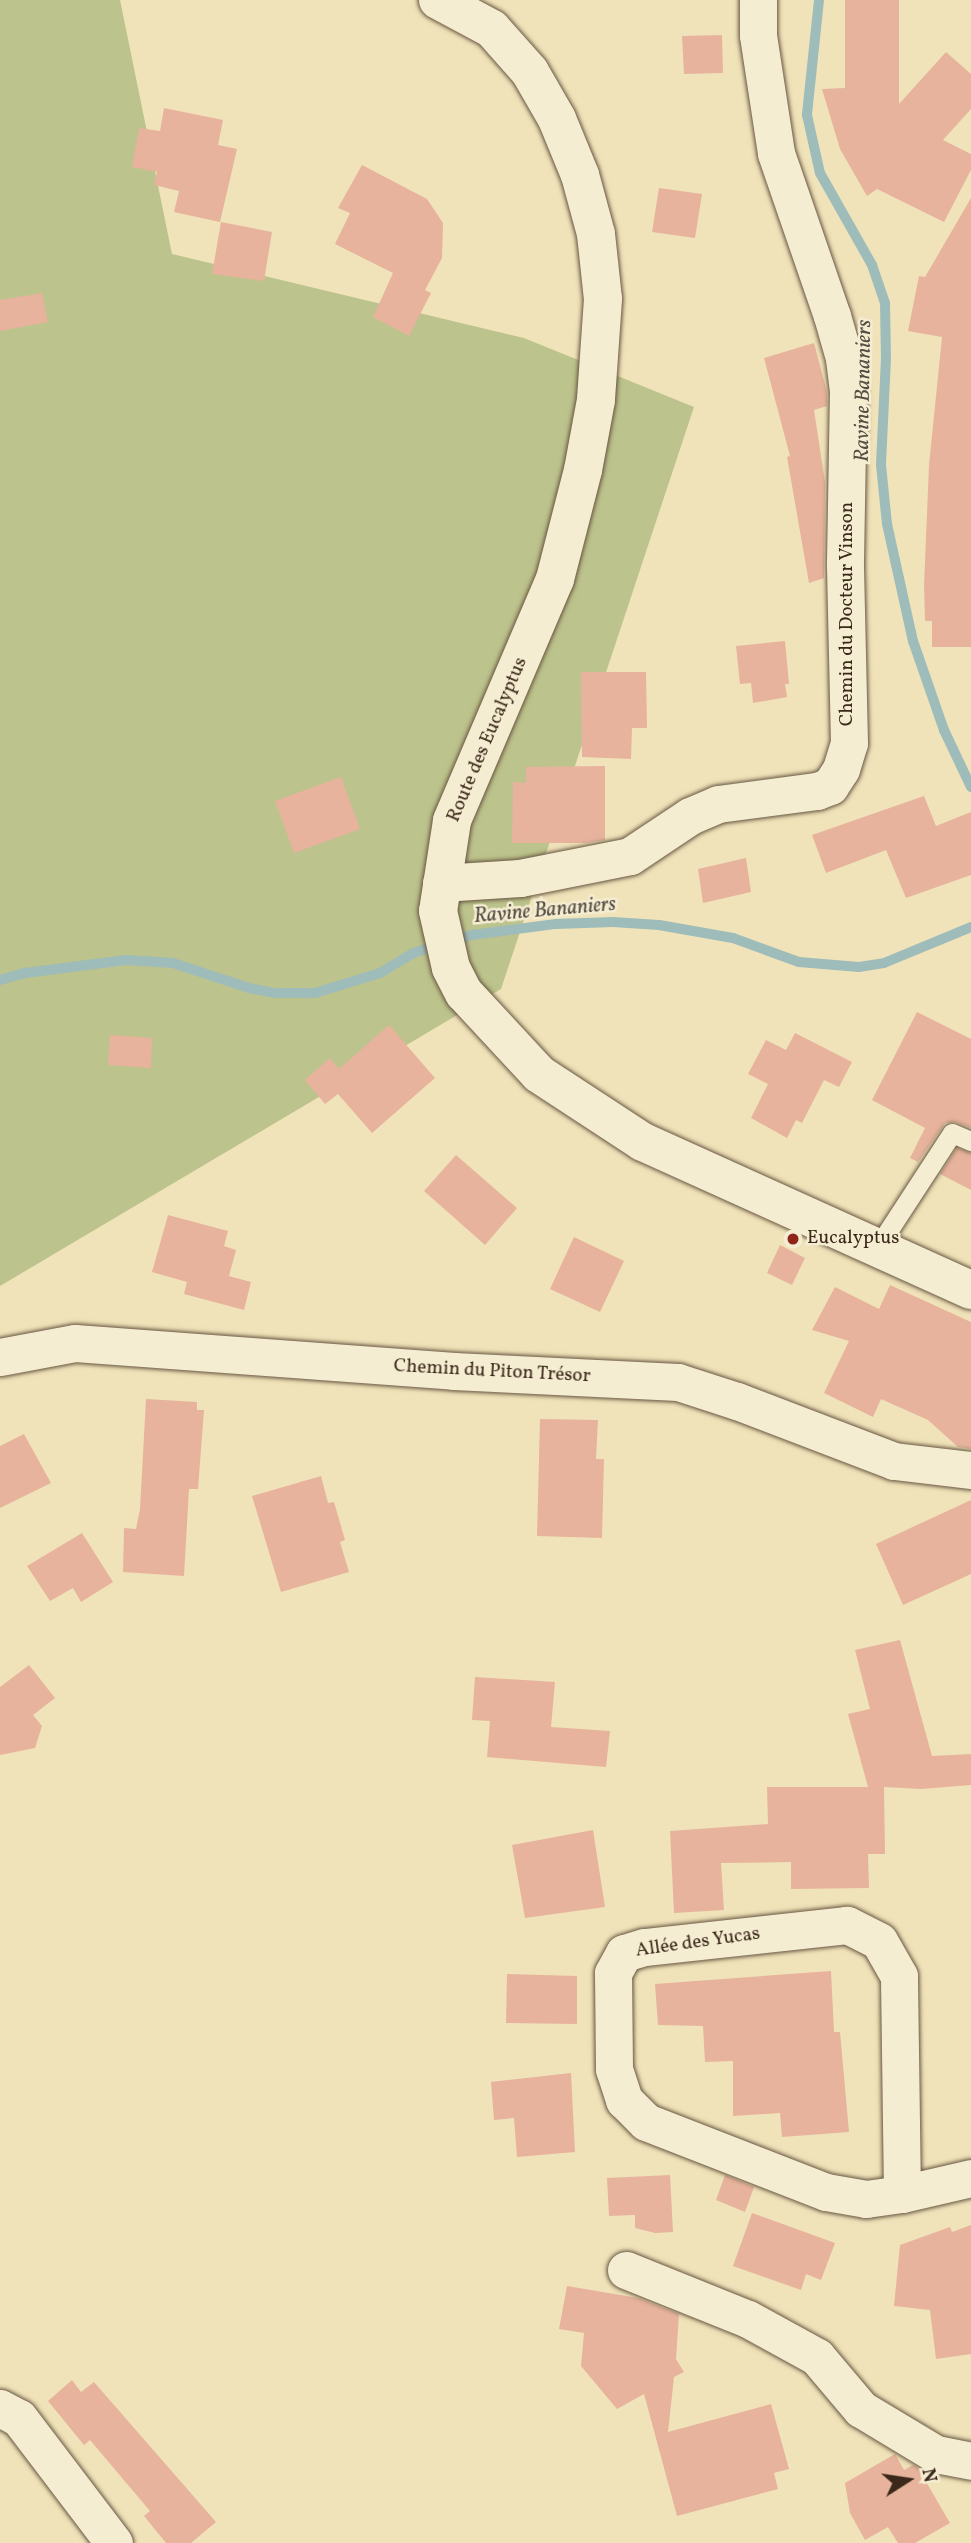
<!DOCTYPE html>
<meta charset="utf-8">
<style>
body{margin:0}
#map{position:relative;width:971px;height:2543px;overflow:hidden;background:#f0e3b9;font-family:Vollkorn,serif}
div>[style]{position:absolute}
.green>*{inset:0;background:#bdc38c}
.stream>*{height:10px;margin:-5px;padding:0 5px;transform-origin:5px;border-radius:5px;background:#9ebcba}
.building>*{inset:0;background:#e7b39c}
.roads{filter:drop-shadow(0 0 2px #685742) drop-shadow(0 0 2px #685742)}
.lane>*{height:19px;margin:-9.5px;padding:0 9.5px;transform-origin:9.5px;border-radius:9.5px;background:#f5edd2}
.street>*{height:37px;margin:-18.5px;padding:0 18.5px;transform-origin:18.5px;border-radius:18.5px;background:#f5edd2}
.secondary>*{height:38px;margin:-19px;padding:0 19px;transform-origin:19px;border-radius:19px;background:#f5edd2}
.dots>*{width:19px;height:19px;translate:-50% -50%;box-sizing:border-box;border:4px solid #f5edd2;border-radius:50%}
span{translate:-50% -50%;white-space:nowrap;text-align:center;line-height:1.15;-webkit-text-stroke:5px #f5edd2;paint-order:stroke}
.street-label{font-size:19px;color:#3b281a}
.poi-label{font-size:19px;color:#3b281a}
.left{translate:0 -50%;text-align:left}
.water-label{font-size:21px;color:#544d42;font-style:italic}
.north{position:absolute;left:873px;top:2445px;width:70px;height:70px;-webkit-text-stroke:5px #f5edd2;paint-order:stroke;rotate:78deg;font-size:19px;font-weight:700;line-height:28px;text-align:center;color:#3b281a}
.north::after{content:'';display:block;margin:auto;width:24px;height:32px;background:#3b281a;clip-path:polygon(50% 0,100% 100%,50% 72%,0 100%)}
</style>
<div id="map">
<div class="green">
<div style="clip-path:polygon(0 0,120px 0,172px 254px,524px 338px,694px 407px,501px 989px,0 1286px)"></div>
</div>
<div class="stream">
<div style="left:819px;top:0;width:116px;rotate:96deg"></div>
<div style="left:807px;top:115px;width:59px;rotate:77.4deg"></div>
<div style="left:820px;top:173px;width:106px;rotate:60.5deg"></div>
<div style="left:872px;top:265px;width:40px;rotate:71.1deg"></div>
<div style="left:885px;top:303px;width:55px;rotate:89deg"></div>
<div style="left:886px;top:358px;width:107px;rotate:92.7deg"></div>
<div style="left:881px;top:465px;width:59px;rotate:84.2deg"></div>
<div style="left:887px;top:524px;width:120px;rotate:77.5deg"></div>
<div style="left:913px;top:641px;width:94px;rotate:70.8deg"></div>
<div style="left:944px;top:730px;width:63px;rotate:64.7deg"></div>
<div style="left:0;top:980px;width:26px;rotate:-16deg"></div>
<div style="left:25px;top:973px;width:102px;rotate:-7.3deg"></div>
<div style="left:126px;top:960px;width:47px;rotate:3.7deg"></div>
<div style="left:173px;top:963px;width:80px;rotate:18.2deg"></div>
<div style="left:249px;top:988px;width:26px;rotate:11deg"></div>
<div style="left:275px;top:993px;width:40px"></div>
<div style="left:315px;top:993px;width:68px;rotate:-17.1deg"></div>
<div style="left:380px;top:973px;width:39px;rotate:-31deg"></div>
<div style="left:413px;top:953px;width:62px;rotate:-17deg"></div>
<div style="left:472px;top:935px;width:85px;rotate:-7.5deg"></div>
<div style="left:556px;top:924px;width:57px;rotate:-2deg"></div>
<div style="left:613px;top:922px;width:46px;rotate:3.7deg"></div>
<div style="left:659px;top:925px;width:75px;rotate:10deg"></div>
<div style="left:733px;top:938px;width:70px;rotate:20deg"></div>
<div style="left:799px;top:962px;width:60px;rotate:4.8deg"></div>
<div style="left:859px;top:967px;width:25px;rotate:-9deg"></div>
<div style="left:884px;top:963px;width:94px;rotate:-22.5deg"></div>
</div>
<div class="building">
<div style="clip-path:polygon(845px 0,899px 0,899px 104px,946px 52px,971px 74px,971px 109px,943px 140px,971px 154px,971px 170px,944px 222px,877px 189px,867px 196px,840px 149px,822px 89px,845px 88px)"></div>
<div style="clip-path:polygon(722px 35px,723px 73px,684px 74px,682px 36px)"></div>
<div style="clip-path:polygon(164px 108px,223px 120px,218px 145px,237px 149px,220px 222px,174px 212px,179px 191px,154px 185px,157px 172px,132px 167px,139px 128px,160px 131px)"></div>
<div style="clip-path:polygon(362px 165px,427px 199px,443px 223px,442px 258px,425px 290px,431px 293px,409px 336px,373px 317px,393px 273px,335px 244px,350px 213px,338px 208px)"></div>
<div style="clip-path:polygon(659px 188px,702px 194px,695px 238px,652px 232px)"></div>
<div style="clip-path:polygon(971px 198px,971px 647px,932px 647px,932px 621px,925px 621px,924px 586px,929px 465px,942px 337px,908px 331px,919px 276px,925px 277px)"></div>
<div style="clip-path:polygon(221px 222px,272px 232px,264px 281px,212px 274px)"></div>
<div style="clip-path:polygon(42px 293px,48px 322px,0 331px,0 300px)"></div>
<div style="clip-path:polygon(814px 343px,827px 392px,827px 406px,814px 410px,825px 482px,824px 578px,809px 583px,787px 457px,790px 456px,764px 358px)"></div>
<div style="clip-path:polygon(785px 641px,789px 684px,785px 684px,787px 697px,753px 703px,751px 683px,740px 684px,736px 646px)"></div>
<div style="clip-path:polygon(581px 672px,646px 672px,647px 728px,632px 728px,631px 759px,582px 757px)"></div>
<div style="clip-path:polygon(605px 766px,605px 840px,586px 843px,512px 843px,513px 782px,526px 783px,526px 767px)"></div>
<div style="clip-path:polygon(341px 777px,360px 829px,294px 853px,275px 801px)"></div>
<div style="clip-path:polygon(924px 796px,936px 826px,971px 812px,971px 875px,906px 898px,886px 850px,826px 873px,812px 835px)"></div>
<div style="clip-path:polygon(746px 858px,751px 892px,703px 903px,698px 869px)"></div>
<div style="clip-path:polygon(917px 1012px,971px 1039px,971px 1128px,956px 1122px,945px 1123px,918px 1162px,910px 1158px,925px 1128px,872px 1100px)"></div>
<div style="clip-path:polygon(389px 1025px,435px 1078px,372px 1133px,338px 1094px,325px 1104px,305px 1080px,330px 1058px,339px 1069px)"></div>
<div style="clip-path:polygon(795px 1033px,852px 1062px,839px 1087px,824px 1080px,802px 1123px,796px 1120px,787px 1138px,751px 1118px,768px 1084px,748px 1074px,766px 1040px,786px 1050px)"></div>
<div style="clip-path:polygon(110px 1035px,152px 1038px,151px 1068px,108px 1065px)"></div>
<div style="clip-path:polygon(957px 1148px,971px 1153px,971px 1190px,940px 1174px)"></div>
<div style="clip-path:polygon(456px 1155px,517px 1208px,485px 1245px,424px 1191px)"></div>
<div style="clip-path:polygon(168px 1215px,228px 1231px,224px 1246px,236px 1250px,229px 1276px,251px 1282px,244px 1310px,184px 1294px,187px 1282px,152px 1272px)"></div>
<div style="clip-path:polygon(574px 1237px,624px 1261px,600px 1312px,550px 1289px)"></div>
<div style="clip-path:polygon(780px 1245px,805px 1258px,792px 1285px,767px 1273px)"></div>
<div style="clip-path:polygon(890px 1285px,971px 1322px,971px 1449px,958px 1447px,928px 1420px,881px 1399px,873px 1417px,824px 1393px,849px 1341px,812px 1330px,835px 1287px,879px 1309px)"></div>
<div style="clip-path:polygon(146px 1399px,197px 1402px,197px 1410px,204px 1410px,198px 1489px,189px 1489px,184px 1576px,123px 1572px,124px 1528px,136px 1529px,140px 1509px)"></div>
<div style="clip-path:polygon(540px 1419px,598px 1420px,596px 1459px,604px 1459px,602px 1538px,537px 1536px)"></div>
<div style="clip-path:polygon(24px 1434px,51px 1483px,0 1508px,0 1446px)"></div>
<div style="clip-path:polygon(321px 1476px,328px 1503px,334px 1502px,345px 1540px,340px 1542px,349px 1572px,281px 1592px,252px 1496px)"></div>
<div style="clip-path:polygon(971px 1500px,971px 1574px,903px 1605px,876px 1544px)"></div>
<div style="clip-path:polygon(82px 1533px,113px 1582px,81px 1602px,73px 1588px,50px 1601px,27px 1566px)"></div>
<div style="clip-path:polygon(900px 1640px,932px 1756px,971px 1754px,971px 1785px,921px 1789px,884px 1787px,885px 1854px,868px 1854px,869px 1888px,791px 1889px,791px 1862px,721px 1863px,724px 1910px,674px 1913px,670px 1831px,768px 1824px,767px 1787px,884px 1787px,868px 1787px,848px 1714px,870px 1709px,855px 1650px)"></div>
<div style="clip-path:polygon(29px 1665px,55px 1698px,33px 1715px,42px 1726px,35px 1748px,0 1755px,0 1687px)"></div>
<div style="clip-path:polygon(475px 1677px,555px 1682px,551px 1727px,610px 1731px,606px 1767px,487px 1757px,490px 1721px,472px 1720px)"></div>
<div style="clip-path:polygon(593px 1830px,605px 1907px,525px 1918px,512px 1845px)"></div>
<div style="clip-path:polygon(831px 1971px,834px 2032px,840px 2032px,849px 2132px,782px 2137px,780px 2113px,733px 2116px,733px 2061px,705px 2062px,703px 2026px,658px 2025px,655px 1984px)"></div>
<div style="clip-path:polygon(507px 1974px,577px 1976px,577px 2024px,506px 2023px)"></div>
<div style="clip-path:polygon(571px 2073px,575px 2152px,517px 2157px,514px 2118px,494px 2120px,491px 2082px)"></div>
<div style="clip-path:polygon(670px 2175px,673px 2232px,655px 2233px,635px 2228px,635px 2215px,609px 2216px,607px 2178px)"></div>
<div style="clip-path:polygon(725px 2175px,754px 2187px,745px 2212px,716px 2200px)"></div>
<div style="clip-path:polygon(752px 2213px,835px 2243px,821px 2280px,806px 2274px,801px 2290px,733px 2266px)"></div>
<div style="clip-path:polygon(971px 2225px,971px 2354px,936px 2359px,930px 2310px,894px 2306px,900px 2245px,950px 2227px,952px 2232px)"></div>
<div style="clip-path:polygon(567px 2286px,638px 2298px,679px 2314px,676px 2359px,684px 2372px,674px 2377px,668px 2432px,771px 2404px,789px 2469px,774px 2473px,778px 2489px,677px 2516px,644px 2394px,617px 2409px,581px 2366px,584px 2333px,559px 2329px)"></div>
<div style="clip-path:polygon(72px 2380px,81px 2392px,94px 2382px,216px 2522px,191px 2543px,166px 2543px,144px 2516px,150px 2511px,90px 2440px,84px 2445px,48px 2401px)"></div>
<div style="clip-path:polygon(895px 2454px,904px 2470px,913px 2465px,918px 2468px,950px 2523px,915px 2543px,898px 2543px,888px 2527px,865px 2540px,850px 2513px,845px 2483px)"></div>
</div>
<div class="roads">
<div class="lane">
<div style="left:877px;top:1248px;width:137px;rotate:-56.9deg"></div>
<div style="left:952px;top:1133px;width:21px;rotate:23deg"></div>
</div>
<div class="street">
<div style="left:441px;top:883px;width:79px;rotate:-3.6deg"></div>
<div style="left:520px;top:878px;width:112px;rotate:-11.3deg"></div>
<div style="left:630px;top:856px;width:72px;rotate:-33.7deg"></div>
<div style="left:690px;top:816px;width:30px;rotate:-23deg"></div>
<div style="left:718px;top:804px;width:100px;rotate:-7.5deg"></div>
<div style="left:817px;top:791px;width:14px;rotate:-21deg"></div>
<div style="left:830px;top:786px;width:20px;rotate:-57deg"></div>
<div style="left:841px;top:769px;width:27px;rotate:-73deg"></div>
<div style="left:849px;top:743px;width:182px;rotate:-91.3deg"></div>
<div style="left:845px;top:561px;width:170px;rotate:-89deg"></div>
<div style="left:848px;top:391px;width:33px;rotate:-97deg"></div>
<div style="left:844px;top:358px;width:44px;rotate:-105.9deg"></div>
<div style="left:832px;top:316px;width:172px;rotate:-109deg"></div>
<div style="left:776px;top:153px;width:119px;rotate:-98.7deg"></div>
<div style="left:758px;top:35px;width:35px;rotate:-90deg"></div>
<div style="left:0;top:1357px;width:76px;rotate:-10.6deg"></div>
<div style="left:75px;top:1343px;width:380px;rotate:4.2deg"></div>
<div style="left:454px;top:1371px;width:224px;rotate:2.8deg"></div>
<div style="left:678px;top:1382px;width:62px;rotate:17.9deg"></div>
<div style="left:737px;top:1401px;width:168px;rotate:20.9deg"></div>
<div style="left:894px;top:1461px;width:78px;rotate:6.7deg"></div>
<div style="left:902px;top:2194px;width:218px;rotate:-90.8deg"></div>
<div style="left:899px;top:1976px;width:40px;rotate:-119.7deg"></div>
<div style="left:879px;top:1941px;width:36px;rotate:-153deg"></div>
<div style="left:847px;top:1925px;width:204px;rotate:173.8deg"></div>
<div style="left:644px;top:1947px;width:21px;rotate:163deg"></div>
<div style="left:624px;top:1953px;width:23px;rotate:119deg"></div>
<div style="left:613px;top:1973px;width:96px;rotate:89.4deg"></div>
<div style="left:614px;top:2069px;width:33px;rotate:72deg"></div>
<div style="left:624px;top:2100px;width:31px;rotate:45deg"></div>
<div style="left:646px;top:2122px;width:193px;rotate:21.3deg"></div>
<div style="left:826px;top:2192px;width:41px;rotate:9.9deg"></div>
<div style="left:866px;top:2199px;width:36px;rotate:-8deg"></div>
<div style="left:902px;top:2194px;width:71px;rotate:-13.1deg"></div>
<div style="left:626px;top:2270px;width:131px;rotate:21.9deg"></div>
<div style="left:748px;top:2319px;width:79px;rotate:28.8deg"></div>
<div style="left:817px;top:2357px;width:68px;rotate:49.8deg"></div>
<div style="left:861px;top:2409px;width:87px;rotate:31deg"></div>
<div style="left:936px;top:2454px;width:36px;rotate:11deg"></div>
<div style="left:0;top:2408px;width:21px;rotate:28deg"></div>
<div style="left:19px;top:2418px;width:157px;rotate:52.8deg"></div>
</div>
<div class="secondary">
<div style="left:438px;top:0;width:61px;rotate:28.2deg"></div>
<div style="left:492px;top:29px;width:57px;rotate:48.5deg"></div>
<div style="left:530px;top:72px;width:54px;rotate:60.1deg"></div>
<div style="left:557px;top:119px;width:61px;rotate:67.7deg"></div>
<div style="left:580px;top:175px;width:61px;rotate:74.8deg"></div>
<div style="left:596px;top:234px;width:65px;rotate:83.9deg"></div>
<div style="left:603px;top:299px;width:101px;rotate:94deg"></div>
<div style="left:596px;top:400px;width:71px;rotate:100.5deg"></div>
<div style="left:583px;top:470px;width:113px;rotate:104.4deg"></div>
<div style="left:555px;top:579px;width:263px;rotate:113.1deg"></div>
<div style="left:452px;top:821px;width:91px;rotate:98.8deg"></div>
<div style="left:438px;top:911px;width:58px;rotate:77.2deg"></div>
<div style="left:451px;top:968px;width:28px;rotate:63deg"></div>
<div style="left:464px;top:993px;width:110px;rotate:47.2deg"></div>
<div style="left:539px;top:1074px;width:124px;rotate:33.2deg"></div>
<div style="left:643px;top:1142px;width:360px;rotate:24.3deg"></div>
</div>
</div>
<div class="dots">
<div style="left:793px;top:1239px;background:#8f2418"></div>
</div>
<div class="street-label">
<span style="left:848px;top:614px;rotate:-90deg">Chemin du Docteur Vinson</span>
<span style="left:488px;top:740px;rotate:-67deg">Route des Eucalyptus</span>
<span style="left:492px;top:1372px;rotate:3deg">Chemin du Piton Trésor</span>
<span style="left:698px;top:1943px;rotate:-8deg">Allée des Yucas</span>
</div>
<div class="poi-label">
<span class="left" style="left:807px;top:1239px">Eucalyptus</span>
</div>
<div class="water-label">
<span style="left:864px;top:391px;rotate:-89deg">Ravine Bananiers</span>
<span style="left:545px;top:911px;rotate:-5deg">Ravine Bananiers</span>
</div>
<div class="north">N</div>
</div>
